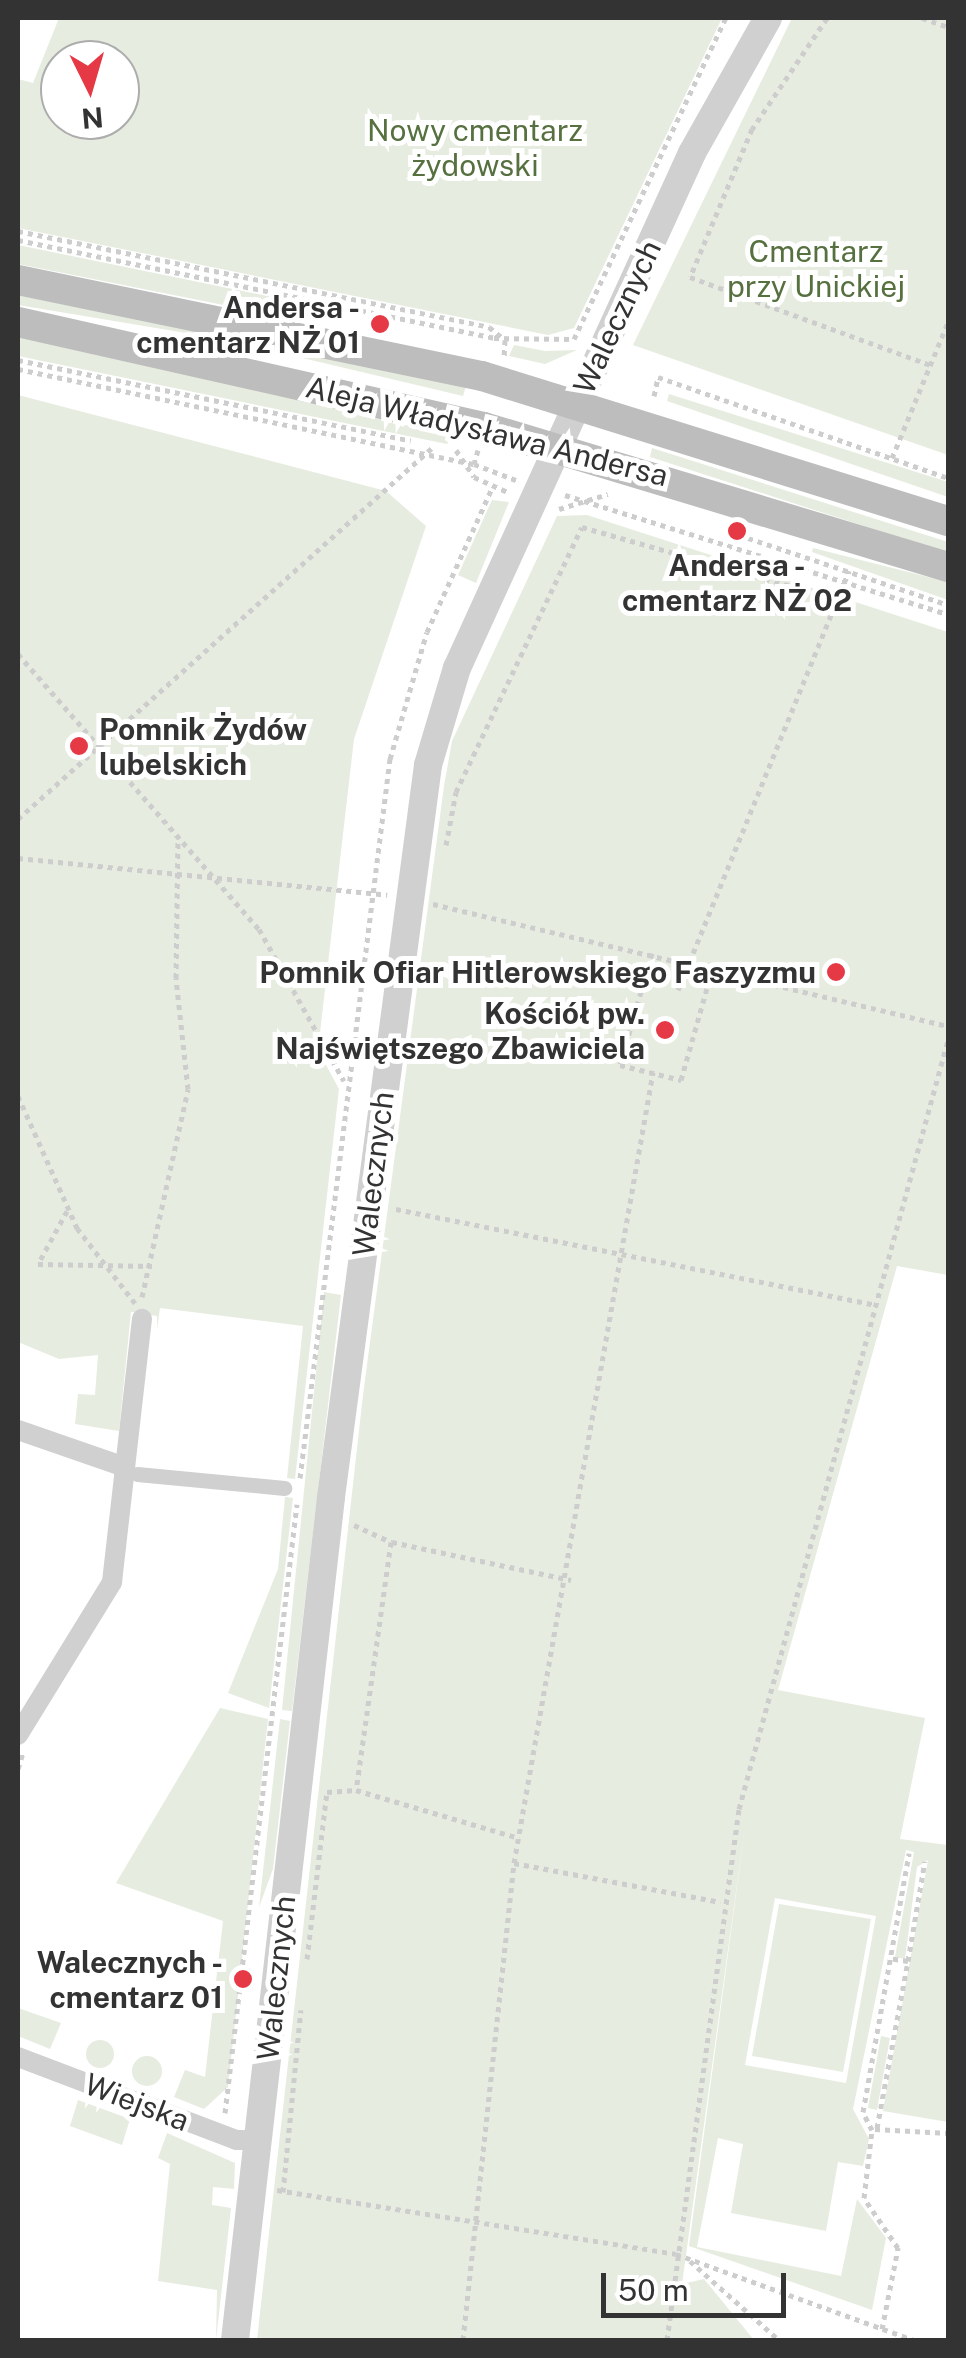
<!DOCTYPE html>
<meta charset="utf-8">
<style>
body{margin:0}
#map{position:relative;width:966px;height:2358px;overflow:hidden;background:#fff;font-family:"Public Sans",sans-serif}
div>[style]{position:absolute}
.green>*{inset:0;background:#e6ecdf}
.round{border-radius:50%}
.path>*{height:5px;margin-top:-2.5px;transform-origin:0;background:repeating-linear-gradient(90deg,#cdcdcd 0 5px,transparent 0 10px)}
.pedestrian>*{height:15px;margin:-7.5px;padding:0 7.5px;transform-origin:7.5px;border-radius:7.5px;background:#d0d0d0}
.minor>*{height:20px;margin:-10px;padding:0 10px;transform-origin:10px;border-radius:10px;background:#d0d0d0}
.tertiary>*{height:28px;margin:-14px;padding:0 14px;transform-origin:14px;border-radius:14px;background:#d0d0d0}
.secondary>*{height:30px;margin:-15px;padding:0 15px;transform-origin:15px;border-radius:15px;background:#bdbdbd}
.dots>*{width:28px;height:28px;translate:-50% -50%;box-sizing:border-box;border:5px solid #fff;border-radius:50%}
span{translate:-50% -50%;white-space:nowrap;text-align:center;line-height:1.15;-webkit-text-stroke:10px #fff;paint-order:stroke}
.park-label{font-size:30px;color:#56703f}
.poi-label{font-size:30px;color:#333;font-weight:700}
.right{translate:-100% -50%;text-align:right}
.left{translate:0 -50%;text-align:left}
.street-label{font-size:30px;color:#333}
.frame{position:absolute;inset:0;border:20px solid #333;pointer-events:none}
.north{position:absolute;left:40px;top:40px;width:100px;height:100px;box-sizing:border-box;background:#fff;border:2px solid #adadad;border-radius:50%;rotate:175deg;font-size:28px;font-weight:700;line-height:40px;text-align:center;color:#333}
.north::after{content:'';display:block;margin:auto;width:35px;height:45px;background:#e63946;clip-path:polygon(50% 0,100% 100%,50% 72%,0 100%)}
.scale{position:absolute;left:601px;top:2273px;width:185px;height:45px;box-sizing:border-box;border:5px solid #333;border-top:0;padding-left:12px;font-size:30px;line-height:35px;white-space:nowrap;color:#333;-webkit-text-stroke:8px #fff;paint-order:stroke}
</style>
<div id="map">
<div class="green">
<div style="clip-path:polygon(evenodd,59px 18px,722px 18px,574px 328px,548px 335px,18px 228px,18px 79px,33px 83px,59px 18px,60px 60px,120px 60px,120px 120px,60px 120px,60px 60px)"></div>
<div style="clip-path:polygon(792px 18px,948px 18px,948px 455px,633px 345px)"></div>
<div style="clip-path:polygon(18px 245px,316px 306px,315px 314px,258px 312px,18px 264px)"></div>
<div style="clip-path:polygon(18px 293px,466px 386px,463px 396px,222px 339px,18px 305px)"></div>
<div style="clip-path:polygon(18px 337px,64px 347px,453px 434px,447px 444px,18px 356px)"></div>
<div style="clip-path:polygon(514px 345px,545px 351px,577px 350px,545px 364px,509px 356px)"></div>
<div style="clip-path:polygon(669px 394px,948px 482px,948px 497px,667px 401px)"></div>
<div style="clip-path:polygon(18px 395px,386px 491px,426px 526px,354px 739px,318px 1050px,339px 1089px,295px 1479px,287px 1478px,303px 1326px,160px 1308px,157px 1329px,157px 1316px,131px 1312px,119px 1431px,75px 1424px,78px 1394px,95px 1395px,98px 1355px,59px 1359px,18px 1342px)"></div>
<div style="clip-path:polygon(652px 448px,948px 542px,948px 553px,650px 457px)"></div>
<div style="clip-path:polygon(492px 500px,509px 502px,476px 583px,458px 575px)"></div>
<div style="clip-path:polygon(evenodd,587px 515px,948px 632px,948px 1275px,897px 1266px,778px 1690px,925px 1718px,900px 1839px,948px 1845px,948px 2122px,883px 2111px,928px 1860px,917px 1867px,905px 1959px,895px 1957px,914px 1852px,906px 1850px,853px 2109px,869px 2139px,863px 2166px,838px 2162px,826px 2231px,731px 2213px,743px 2144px,718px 2138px,697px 2247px,841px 2276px,857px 2199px,886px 2238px,872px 2310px,689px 2246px,747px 1812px,682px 2284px,704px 2279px,754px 2340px,257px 2340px,363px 1395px,444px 786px,452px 741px,557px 516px,587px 515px,775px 1898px,876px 1916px,846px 2083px,745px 2065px,775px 1898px)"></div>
<div style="clip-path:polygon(813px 548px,948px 582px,948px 600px,812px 552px)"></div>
<div style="clip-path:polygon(324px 1292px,341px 1295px,292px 1711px,282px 1710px)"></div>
<div style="clip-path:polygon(285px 1497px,293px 1498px,269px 1708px,228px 1693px,278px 1569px)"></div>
<div style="clip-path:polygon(220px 1708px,268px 1719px,228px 2087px,204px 2109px,174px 2097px,185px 2070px,205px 2077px,223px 1921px,116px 1883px)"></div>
<div style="clip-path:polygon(280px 1719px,290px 1721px,273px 1869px,259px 1907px)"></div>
<div style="clip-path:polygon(779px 1904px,871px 1919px,843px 2072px,752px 2056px)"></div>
<div style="clip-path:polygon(18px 2008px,61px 2023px,50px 2049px,18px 2036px)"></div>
<div style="clip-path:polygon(881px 2036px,890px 2038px,877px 2110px,868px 2108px)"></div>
<div class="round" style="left:86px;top:2040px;width:28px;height:28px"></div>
<div class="round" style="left:132px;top:2056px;width:30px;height:30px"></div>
<div style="clip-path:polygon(78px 2100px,130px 2119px,122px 2145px,70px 2126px)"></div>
<div style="clip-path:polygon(167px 2133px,235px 2163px,234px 2189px,213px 2187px,212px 2205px,231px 2208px,216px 2340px,217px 2290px,158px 2281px,170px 2164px,158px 2158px)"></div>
</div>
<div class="path">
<div style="left:827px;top:18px;width:134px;rotate:124deg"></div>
<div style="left:752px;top:129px;width:160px;rotate:112.7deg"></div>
<div style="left:690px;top:277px;width:256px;rotate:20.1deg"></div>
<div style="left:922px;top:18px;width:28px;rotate:19deg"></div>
<div style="left:18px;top:231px;width:481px;rotate:11.5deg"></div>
<div style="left:489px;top:327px;width:21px;rotate:39deg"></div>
<div style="left:505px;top:340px;width:18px;rotate:93deg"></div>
<div style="left:18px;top:240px;width:486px;rotate:11.6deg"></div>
<div style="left:494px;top:338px;width:80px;rotate:0.7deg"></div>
<div style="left:574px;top:339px;width:355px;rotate:-64.7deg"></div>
<div style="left:18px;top:360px;width:401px;rotate:11.6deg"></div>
<div style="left:18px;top:369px;width:466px;rotate:11.8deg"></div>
<div style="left:654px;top:396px;width:19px;rotate:-78deg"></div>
<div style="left:658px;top:377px;width:307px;rotate:19.2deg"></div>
<div style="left:456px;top:450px;width:32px;rotate:56deg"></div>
<div style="left:474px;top:477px;width:39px;rotate:24deg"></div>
<div style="left:478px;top:450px;width:15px;rotate:106deg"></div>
<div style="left:474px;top:464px;width:45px;rotate:20.9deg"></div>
<div style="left:892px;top:458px;width:147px;rotate:-67.6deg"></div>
<div style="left:565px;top:495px;width:401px;rotate:17.3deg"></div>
<div style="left:559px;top:509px;width:51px;rotate:-17deg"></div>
<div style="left:748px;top:538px;width:211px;rotate:18.5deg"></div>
<div style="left:18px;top:654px;width:366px;rotate:48.8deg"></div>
<div style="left:259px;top:929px;width:174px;rotate:60.8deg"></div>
<div style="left:18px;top:819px;width:559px;rotate:-41.88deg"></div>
<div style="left:446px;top:845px;width:54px;rotate:-79.3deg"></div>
<div style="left:456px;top:792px;width:293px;rotate:-64.6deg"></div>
<div style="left:582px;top:527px;width:265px;rotate:15.8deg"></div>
<div style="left:18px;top:858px;width:371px;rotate:5.7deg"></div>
<div style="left:433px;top:904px;width:529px;rotate:13.33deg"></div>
<div style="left:652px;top:953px;width:116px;rotate:105.9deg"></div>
<div style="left:620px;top:1065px;width:63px;rotate:13.8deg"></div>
<div style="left:681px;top:1080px;width:117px;rotate:-74.2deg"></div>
<div style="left:678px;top:990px;width:453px;rotate:-67.8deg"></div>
<div style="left:18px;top:1096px;width:145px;rotate:65.9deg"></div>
<div style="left:77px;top:1228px;width:95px;rotate:52.3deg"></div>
<div style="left:396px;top:1209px;width:491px;rotate:11.3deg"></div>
<div style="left:67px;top:1211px;width:60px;rotate:118.7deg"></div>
<div style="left:38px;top:1264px;width:114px;rotate:1deg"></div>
<div style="left:142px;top:1297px;width:213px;rotate:-77.5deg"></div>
<div style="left:188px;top:1089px;width:112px;rotate:-96.2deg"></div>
<div style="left:176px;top:978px;width:141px;rotate:-89.2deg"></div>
<div style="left:300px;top:1478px;width:725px;rotate:-82.87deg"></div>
<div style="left:390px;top:759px;width:132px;rotate:-73.8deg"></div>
<div style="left:427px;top:632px;width:158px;rotate:-65.7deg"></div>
<div style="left:354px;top:1525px;width:41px;rotate:24.7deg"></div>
<div style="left:391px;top:1542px;width:250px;rotate:98deg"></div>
<div style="left:356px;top:1790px;width:170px;rotate:16.4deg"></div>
<div style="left:392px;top:1542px;width:183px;rotate:12deg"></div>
<div style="left:18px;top:1769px;width:17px;rotate:-73deg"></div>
<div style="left:514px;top:1863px;width:210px;rotate:10.7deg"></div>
<div style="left:307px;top:1959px;width:168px;rotate:-83.2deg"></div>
<div style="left:327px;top:1792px;width:29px;rotate:-4deg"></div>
<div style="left:908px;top:1961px;width:101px;rotate:-80.4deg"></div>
<div style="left:225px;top:2113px;width:613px;rotate:-83.26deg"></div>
<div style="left:877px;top:2128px;width:170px;rotate:-79.5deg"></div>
<div style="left:908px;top:1961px;width:18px;rotate:-171deg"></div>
<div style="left:875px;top:2129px;width:73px;rotate:3.1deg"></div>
<div style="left:277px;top:2190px;width:404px;rotate:9.1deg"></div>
<div style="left:676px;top:2254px;width:253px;rotate:19.9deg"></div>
<div style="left:283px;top:2192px;width:183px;rotate:-84.4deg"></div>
<div style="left:690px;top:2261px;width:119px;rotate:41.6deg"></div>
<div style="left:882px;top:2329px;width:83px;rotate:-78.8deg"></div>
<div style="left:898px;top:2248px;width:60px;rotate:-124.2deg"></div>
<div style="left:864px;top:2198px;width:68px;rotate:-83.3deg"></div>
<div style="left:872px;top:2130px;width:20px;rotate:-117deg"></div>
<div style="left:863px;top:2112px;width:263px;rotate:-79.9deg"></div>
<div style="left:463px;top:2340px;width:480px;rotate:-83.9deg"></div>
<div style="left:514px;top:1863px;width:803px;rotate:-80.03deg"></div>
<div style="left:667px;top:2340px;width:536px;rotate:-82.28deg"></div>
<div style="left:739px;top:1809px;width:797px;rotate:-74.8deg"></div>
</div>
<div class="pedestrian">
<div style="left:137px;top:1474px;width:148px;rotate:5.4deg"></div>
</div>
<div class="minor">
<div style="left:18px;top:1430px;width:113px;rotate:19.1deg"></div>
<div style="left:18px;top:1735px;width:180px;rotate:-58.4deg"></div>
<div style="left:112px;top:1582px;width:265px;rotate:-83.5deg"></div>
<div style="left:18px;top:2057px;width:233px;rotate:20.8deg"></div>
<div style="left:236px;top:2140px;width:22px"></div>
</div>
<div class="tertiary">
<div style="left:235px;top:2340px;width:848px;rotate:-83.5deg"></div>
<div style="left:331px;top:1497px;width:738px;rotate:-82.45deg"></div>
<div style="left:428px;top:765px;width:101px;rotate:-73.4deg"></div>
<div style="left:457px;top:668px;width:566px;rotate:-65.47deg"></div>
<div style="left:692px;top:153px;width:155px;rotate:-60.6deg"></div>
</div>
<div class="secondary">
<div style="left:18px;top:280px;width:474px;rotate:11.7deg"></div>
<div style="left:482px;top:376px;width:488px;rotate:17.3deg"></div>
<div style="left:18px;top:322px;width:478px;rotate:12.7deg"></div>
<div style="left:484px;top:427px;width:485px;rotate:16.8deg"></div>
</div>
<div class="dots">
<div style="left:380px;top:324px;background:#e63946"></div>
<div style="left:737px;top:531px;background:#e63946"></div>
<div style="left:79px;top:746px;background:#e63946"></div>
<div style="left:836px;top:972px;background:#e63946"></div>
<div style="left:665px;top:1030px;background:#e63946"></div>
<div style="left:243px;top:1979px;background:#e63946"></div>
</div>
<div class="park-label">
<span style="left:475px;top:147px">Nowy cmentarz<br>żydowski</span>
<span style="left:816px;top:268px">Cmentarz<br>przy Unickiej</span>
</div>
<div class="poi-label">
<span class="right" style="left:360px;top:324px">Andersa -<br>cmentarz NŻ 01</span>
<span style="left:737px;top:582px">Andersa -<br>cmentarz NŻ 02</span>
<span class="left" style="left:99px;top:746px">Pomnik Żydów<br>lubelskich</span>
<span class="right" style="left:816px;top:972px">Pomnik Ofiar Hitlerowskiego Faszyzmu</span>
<span class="right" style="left:645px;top:1030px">Kościół pw.<br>Najświętszego Zbawiciela</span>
<span class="right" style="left:223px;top:1979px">Walecznych -<br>cmentarz 01</span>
</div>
<div class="street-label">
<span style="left:617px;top:317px;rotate:-65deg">Walecznych</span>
<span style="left:487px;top:431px;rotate:14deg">Aleja Władysława Andersa</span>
<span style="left:373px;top:1174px;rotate:-83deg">Walecznych</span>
<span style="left:276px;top:1978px;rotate:-84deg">Walecznych</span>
<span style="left:137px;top:2102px;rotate:21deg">Wiejska</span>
</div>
<div class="frame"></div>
<div class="north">N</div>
<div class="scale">50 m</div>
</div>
